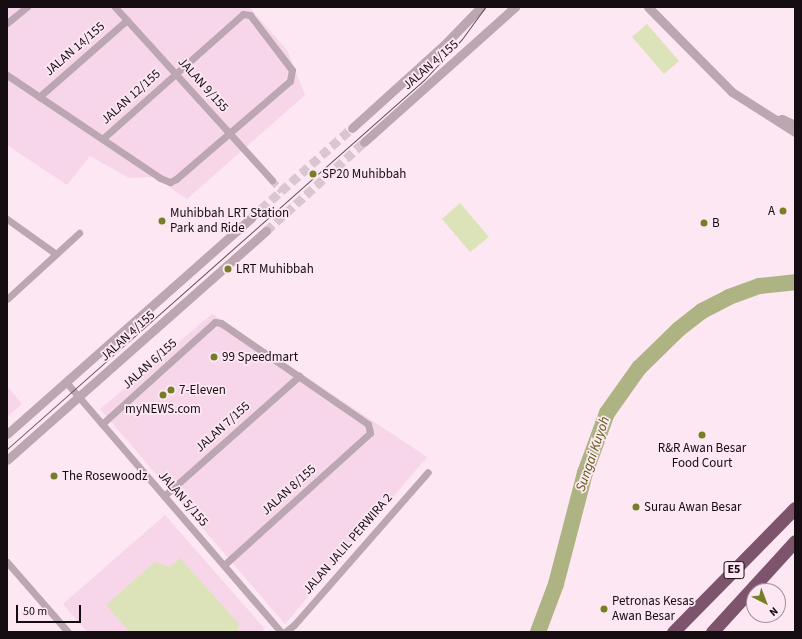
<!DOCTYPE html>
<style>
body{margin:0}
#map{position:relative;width:802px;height:639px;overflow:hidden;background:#fce7f3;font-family:"Source Sans 3",sans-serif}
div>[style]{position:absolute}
.built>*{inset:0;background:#f7d6e9}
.green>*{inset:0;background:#dde3b9}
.river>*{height:16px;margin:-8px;padding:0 8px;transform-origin:8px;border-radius:8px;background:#adb382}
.minor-tunnel>*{height:7px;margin-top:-3.5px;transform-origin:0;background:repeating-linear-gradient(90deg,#d9c6d1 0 7px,transparent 0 10.5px)}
.tertiary-tunnel>*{height:9px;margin-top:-4.5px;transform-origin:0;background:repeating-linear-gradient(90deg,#d9c6d1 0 9px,transparent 0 13.5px)}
.minor>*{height:7px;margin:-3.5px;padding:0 3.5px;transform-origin:3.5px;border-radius:3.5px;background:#bba6b2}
.tertiary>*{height:9px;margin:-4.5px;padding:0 4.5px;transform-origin:4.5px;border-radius:4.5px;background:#bba6b2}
.motorway>*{height:13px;margin:-6.5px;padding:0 6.5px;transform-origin:6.5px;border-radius:6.5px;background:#7e546d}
.tram>*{height:1px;margin:-0.5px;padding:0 0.5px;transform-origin:0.5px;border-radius:0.5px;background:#5a4e55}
.dots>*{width:11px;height:11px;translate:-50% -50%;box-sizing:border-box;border:2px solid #fce7f3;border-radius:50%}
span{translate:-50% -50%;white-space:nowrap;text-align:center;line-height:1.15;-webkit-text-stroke:3.5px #fce7f3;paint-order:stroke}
.shield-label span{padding:1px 3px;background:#fce7f3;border:1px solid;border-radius:3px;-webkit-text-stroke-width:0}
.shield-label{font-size:12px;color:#150d12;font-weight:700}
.street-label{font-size:13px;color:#150d12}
.poi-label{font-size:13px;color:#150d12}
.left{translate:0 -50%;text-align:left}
.right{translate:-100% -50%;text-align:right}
.water-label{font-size:14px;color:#585d0e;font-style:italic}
.frame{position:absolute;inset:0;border:8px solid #150d12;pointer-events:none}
.north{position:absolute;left:746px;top:583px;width:40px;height:40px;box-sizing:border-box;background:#fce7f3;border:1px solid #a09099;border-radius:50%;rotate:138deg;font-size:11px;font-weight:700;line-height:16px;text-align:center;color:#150d12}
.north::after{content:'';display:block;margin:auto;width:14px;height:18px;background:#777e28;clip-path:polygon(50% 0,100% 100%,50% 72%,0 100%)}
.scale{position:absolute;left:16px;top:605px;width:65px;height:18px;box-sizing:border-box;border:2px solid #150d12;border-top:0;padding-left:5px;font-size:12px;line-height:14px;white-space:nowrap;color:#150d12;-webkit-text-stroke:3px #fce7f3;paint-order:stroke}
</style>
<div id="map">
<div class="built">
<div style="clip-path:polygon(7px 7px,249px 7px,287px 50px,305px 95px,187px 199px,154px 177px,129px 178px,90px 156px,67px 185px,7px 145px)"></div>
<div style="clip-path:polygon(212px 314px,427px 457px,285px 624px,100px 409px)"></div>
<div style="clip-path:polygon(7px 386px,22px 404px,7px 417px)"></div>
<div style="clip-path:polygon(165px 515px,264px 628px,263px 632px,87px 632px,63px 604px)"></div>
</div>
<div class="green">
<div style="clip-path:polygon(647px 24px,679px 61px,664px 74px,632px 37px)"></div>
<div style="clip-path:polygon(460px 203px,489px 237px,470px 252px,442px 219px)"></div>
<div style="clip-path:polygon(180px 558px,239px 624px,237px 632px,130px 632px,106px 605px,155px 562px,170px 567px)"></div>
</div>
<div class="river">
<div style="left:538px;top:632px;width:51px;rotate:-69.4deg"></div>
<div style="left:556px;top:584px;width:115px;rotate:-75.4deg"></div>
<div style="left:585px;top:473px;width:64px;rotate:-69.9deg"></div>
<div style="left:607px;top:413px;width:55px;rotate:-54.6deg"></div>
<div style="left:639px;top:368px;width:56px;rotate:-44.3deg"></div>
<div style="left:679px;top:329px;width:29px;rotate:-38deg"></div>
<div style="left:702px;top:311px;width:30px;rotate:-27deg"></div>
<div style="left:729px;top:297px;width:32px;rotate:-20deg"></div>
<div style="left:759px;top:286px;width:36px;rotate:-6deg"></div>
</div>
<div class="minor-tunnel">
<div style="left:272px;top:180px;width:15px;rotate:48deg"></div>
</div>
<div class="tertiary-tunnel">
<div style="left:251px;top:218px;width:135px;rotate:-41.7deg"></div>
<div style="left:266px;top:231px;width:132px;rotate:-42.2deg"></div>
</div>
<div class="minor">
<div style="left:115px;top:7px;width:234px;rotate:47.8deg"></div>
<div style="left:7px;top:23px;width:26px;rotate:-39deg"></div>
<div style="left:7px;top:75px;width:184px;rotate:33.9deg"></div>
<div style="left:160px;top:178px;width:11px;rotate:22deg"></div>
<div style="left:170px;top:182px;width:7px;rotate:-27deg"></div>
<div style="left:176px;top:179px;width:150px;rotate:-40.7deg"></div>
<div style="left:290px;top:81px;width:11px;rotate:-80deg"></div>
<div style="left:292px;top:70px;width:69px;rotate:-127.4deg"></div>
<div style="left:250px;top:15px;width:7px;rotate:-172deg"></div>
<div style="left:243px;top:14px;width:188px;rotate:138.4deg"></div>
<div style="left:39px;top:97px;width:117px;rotate:-41.2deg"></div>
<div style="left:7px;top:219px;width:60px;rotate:35.5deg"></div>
<div style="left:7px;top:299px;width:98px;rotate:-42.5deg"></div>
<div style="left:66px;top:382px;width:330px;rotate:49.3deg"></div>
<div style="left:102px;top:424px;width:152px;rotate:-42.1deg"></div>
<div style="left:215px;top:322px;width:6px;rotate:9deg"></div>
<div style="left:221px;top:323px;width:178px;rotate:34.5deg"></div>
<div style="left:368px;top:424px;width:9px;rotate:77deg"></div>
<div style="left:370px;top:433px;width:197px;rotate:137.9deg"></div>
<div style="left:164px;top:496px;width:181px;rotate:-41.6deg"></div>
<div style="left:7px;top:562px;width:93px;rotate:48.9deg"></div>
<div style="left:285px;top:632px;width:11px;rotate:-38deg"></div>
<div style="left:294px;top:625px;width:203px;rotate:-48.8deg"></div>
</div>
<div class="tertiary">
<div style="left:648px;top:7px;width:120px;rotate:45.3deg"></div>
<div style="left:732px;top:92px;width:75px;rotate:32.4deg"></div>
<div style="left:778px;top:120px;width:4px;rotate:-14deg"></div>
<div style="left:782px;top:119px;width:14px;rotate:25deg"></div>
<div style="left:352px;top:128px;width:124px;rotate:-42.1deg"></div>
<div style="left:444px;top:45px;width:53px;rotate:-45.8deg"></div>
<div style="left:364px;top:142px;width:203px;rotate:-41.8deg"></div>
<div style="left:7px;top:434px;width:326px;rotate:-41.5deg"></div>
<div style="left:7px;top:460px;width:346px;rotate:-41.5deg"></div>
</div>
<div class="motorway">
<div style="left:673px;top:632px;width:174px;rotate:-45.5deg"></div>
<div style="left:712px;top:632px;width:123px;rotate:-47.6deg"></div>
</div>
<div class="tram">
<div style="left:7px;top:449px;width:558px;rotate:-41.51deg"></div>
<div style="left:425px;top:79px;width:54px;rotate:-47.2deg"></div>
<div style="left:462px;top:39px;width:39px;rotate:-54deg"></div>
</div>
<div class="dots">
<div style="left:313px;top:174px;background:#777e28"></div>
<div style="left:783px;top:211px;background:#777e28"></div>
<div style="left:162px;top:221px;background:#777e28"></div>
<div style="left:704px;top:223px;background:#777e28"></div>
<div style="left:228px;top:269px;background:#777e28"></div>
<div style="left:214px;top:357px;background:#777e28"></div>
<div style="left:171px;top:390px;background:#777e28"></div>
<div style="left:163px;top:395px;background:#777e28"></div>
<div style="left:702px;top:435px;background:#777e28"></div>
<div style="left:54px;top:476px;background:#777e28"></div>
<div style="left:636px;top:507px;background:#777e28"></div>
<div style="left:604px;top:609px;background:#777e28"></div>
</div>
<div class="shield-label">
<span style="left:734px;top:570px">E5</span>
</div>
<div class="street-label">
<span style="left:75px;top:49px;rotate:-41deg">JALAN 14/155</span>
<span style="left:431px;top:65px;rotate:-41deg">JALAN 4/155</span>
<span style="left:203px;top:85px;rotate:48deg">JALAN 9/155</span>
<span style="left:131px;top:97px;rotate:-42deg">JALAN 12/155</span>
<span style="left:128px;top:336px;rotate:-42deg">JALAN 4/155</span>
<span style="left:150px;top:364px;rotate:-42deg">JALAN 6/155</span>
<span style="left:223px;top:427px;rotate:-42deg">JALAN 7/155</span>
<span style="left:289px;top:490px;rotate:-42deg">JALAN 8/155</span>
<span style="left:183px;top:499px;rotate:49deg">JALAN 5/155</span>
<span style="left:348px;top:544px;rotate:-49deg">JALAN JALIL PERWIRA 2</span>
</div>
<div class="poi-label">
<span class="left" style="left:322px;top:174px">SP20 Muhibbah</span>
<span class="right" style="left:775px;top:211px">A</span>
<span class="left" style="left:170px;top:221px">Muhibbah LRT Station<br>Park and Ride</span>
<span class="left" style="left:712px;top:223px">B</span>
<span class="left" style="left:236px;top:269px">LRT Muhibbah</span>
<span class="left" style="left:222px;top:357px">99 Speedmart</span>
<span class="left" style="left:179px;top:390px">7-Eleven</span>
<span style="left:163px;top:409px">myNEWS.com</span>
<span style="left:702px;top:456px">R&amp;R Awan Besar<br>Food Court</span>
<span class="left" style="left:62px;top:476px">The Rosewoodz</span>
<span class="left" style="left:644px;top:507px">Surau Awan Besar</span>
<span class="left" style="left:612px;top:609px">Petronas Kesas<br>Awan Besar</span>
</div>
<div class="water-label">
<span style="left:593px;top:454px;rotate:-71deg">Sungai Kuyoh</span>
</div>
<div class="frame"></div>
<div class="north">N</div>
<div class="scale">50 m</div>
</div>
